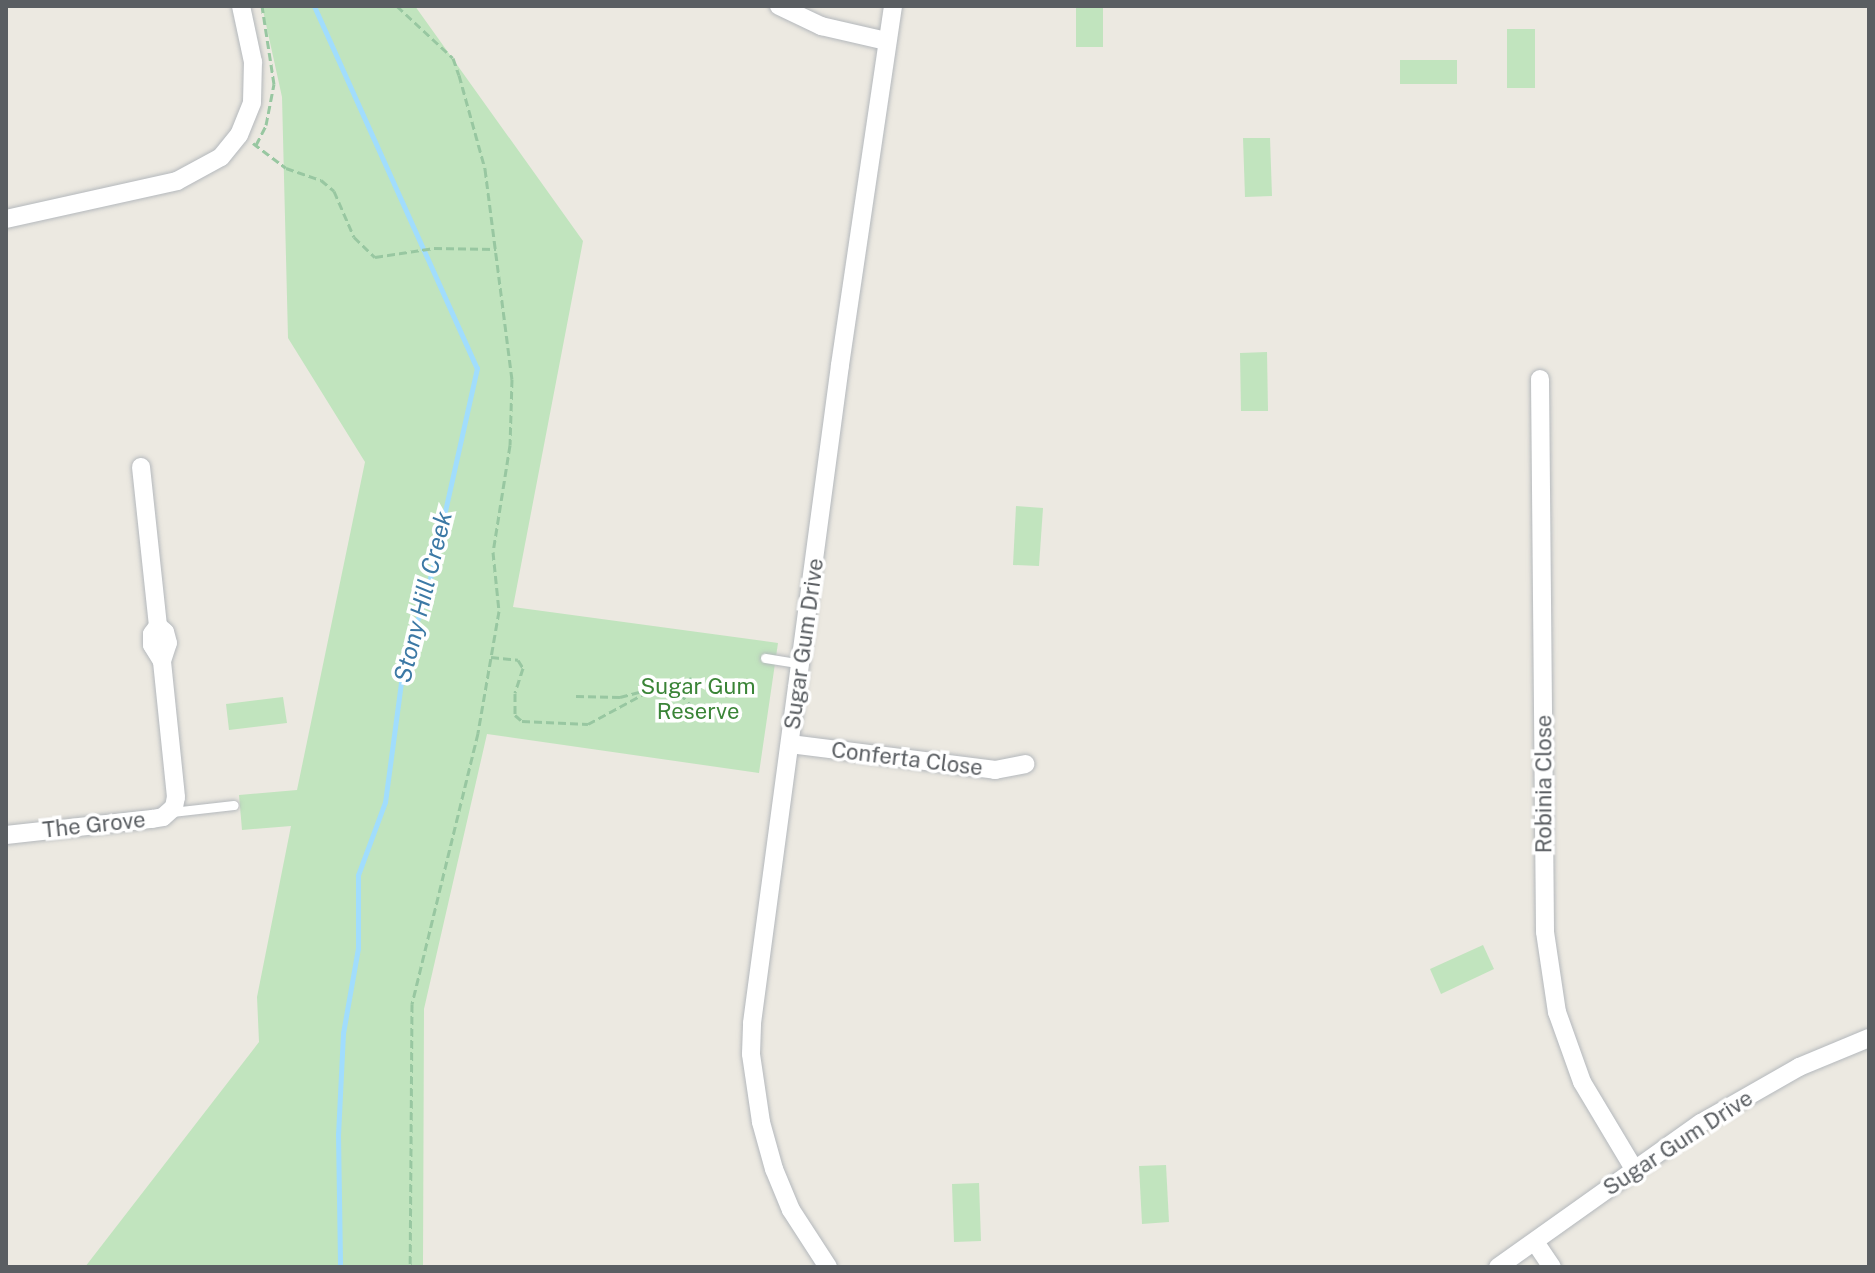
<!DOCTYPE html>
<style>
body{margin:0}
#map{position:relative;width:1875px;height:1273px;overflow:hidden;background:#ece9e1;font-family:"Public Sans",sans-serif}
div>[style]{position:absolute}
.green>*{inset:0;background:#c1e4be}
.stream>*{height:5px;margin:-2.5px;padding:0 2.5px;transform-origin:2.5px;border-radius:2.5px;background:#a1ddfd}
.path>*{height:3px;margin-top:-1.5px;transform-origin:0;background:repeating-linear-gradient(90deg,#98c7a1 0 8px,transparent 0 12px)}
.roads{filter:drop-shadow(0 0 2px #b4b8bc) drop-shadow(0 0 2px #b4b8bc)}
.lane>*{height:9px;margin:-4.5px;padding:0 4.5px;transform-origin:4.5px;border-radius:4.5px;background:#fff}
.street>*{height:18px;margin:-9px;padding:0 9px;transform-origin:9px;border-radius:9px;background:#fff}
span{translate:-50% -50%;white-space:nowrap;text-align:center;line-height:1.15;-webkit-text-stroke:7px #fff;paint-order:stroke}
.street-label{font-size:22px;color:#5a5e62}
.park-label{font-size:22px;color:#3a8437}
.water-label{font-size:24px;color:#3c79a5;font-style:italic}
.frame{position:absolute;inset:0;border:8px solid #5a5e62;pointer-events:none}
</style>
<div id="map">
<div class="green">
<div style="clip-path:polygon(262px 6px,415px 6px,583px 241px,513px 607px,778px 643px,759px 773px,487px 734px,424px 1009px,423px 1267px,85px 1267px,259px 1042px,257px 997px,291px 826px,242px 830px,239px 795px,297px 790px,365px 462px,288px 338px,282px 97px)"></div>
<div style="clip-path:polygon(1076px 6px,1103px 6px,1103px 47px,1076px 47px)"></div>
<div style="clip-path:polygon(1507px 29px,1535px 29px,1535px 88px,1507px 88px)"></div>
<div style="clip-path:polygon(1400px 60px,1457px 60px,1457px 84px,1400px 84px)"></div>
<div style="clip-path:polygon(1243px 138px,1270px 138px,1272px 196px,1245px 197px)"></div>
<div style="clip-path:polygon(1267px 352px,1268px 411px,1241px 411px,1240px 353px)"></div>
<div style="clip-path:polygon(1016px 506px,1043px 508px,1039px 566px,1013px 565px)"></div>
<div style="clip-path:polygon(283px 697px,287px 723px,229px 730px,226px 704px)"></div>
<div style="clip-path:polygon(1483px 945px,1494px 969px,1441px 994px,1430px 969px)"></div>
<div style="clip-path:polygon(1166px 1165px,1169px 1222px,1142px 1224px,1139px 1166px)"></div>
<div style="clip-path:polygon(979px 1183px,981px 1241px,954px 1242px,952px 1184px)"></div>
</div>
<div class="stream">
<div style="left:314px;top:6px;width:397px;rotate:65.8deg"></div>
<div style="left:477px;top:368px;width:225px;rotate:102.6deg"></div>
<div style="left:428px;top:588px;width:76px;rotate:108.4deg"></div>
<div style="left:404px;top:660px;width:143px;rotate:97.6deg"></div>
<div style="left:385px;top:802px;width:78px;rotate:110.3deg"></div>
<div style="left:358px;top:875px;width:73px;rotate:90deg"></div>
<div style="left:358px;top:948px;width:86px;rotate:100deg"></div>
<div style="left:343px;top:1033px;width:101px;rotate:92.8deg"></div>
<div style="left:338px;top:1134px;width:133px;rotate:89.1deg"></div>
</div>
<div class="path">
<div style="left:397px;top:6px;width:76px;rotate:42.9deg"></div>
<div style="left:453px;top:58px;width:18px;rotate:71deg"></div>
<div style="left:459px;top:75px;width:98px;rotate:74.5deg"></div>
<div style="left:485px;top:169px;width:212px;rotate:82.7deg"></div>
<div style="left:512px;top:379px;width:66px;rotate:91.7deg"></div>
<div style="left:510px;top:445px;width:108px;rotate:99deg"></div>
<div style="left:493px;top:552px;width:59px;rotate:84.2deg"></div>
<div style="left:499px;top:611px;width:124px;rotate:99.8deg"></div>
<div style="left:478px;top:733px;width:279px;rotate:103.7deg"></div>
<div style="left:412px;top:1004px;width:263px;rotate:90.4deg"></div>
<div style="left:253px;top:143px;width:41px;rotate:37.1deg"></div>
<div style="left:286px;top:168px;width:37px;rotate:19deg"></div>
<div style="left:321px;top:180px;width:17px;rotate:40deg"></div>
<div style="left:334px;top:191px;width:50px;rotate:66.5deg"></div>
<div style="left:354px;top:237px;width:29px;rotate:44deg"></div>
<div style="left:375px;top:257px;width:60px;rotate:-8.7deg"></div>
<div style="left:434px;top:248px;width:62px;rotate:0.9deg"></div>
<div style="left:256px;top:145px;width:22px;rotate:-63deg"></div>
<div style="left:266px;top:125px;width:42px;rotate:-79deg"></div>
<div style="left:274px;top:84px;width:79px;rotate:-98.7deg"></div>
<div style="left:491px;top:657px;width:27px;rotate:6deg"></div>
<div style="left:518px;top:660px;width:9px;rotate:58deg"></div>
<div style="left:523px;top:668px;width:26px;rotate:108deg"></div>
<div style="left:515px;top:693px;width:22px;rotate:90deg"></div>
<div style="left:515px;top:715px;width:9px;rotate:41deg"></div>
<div style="left:522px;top:721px;width:66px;rotate:2.6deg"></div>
<div style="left:588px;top:724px;width:72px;rotate:-28.4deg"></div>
<div style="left:672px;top:684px;width:43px;rotate:48.8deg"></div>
<div style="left:576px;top:696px;width:44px;rotate:1.3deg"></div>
<div style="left:620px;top:697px;width:74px;rotate:-14.8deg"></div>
</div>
<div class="roads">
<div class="lane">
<div style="left:765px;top:658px;width:36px;rotate:9deg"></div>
<div style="left:172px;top:812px;width:62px;rotate:-6.4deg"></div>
</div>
<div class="street">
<div style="left:779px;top:6px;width:47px;rotate:25.5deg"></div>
<div style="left:821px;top:26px;width:67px;rotate:13deg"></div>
<div style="left:6px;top:219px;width:175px;rotate:-12.5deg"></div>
<div style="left:177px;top:181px;width:50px;rotate:-28.6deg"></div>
<div style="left:221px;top:157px;width:28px;rotate:-51deg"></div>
<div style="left:239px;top:135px;width:35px;rotate:-68deg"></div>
<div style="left:252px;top:102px;width:40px;rotate:-88.6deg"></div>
<div style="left:253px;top:62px;width:57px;rotate:-102.1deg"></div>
<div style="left:1540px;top:379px;width:553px;rotate:89.48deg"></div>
<div style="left:1545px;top:932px;width:81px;rotate:81.5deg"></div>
<div style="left:1557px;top:1012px;width:74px;rotate:70.3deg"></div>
<div style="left:1582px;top:1082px;width:101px;rotate:59.1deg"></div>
<div style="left:158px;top:626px;width:10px;rotate:127deg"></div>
<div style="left:152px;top:634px;width:11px;rotate:90deg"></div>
<div style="left:152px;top:645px;width:19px;rotate:58deg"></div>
<div style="left:790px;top:744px;width:207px;rotate:7.2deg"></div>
<div style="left:995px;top:770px;width:31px;rotate:-11deg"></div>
<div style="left:6px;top:835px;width:147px;rotate:-6.3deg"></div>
<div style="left:152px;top:819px;width:11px;rotate:-10deg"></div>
<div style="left:163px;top:817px;width:15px;rotate:-42deg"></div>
<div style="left:174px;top:807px;width:10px;rotate:-79deg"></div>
<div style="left:176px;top:797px;width:137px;rotate:-95.9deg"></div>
<div style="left:162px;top:661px;width:19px;rotate:-72deg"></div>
<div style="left:168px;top:643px;width:11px;rotate:-105deg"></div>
<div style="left:165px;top:632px;width:9px;rotate:-139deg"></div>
<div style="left:158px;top:626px;width:160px;rotate:-96.1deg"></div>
<div style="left:1535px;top:1242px;width:30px;rotate:56deg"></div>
<div style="left:828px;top:1267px;width:68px;rotate:-123deg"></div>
<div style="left:791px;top:1210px;width:44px;rotate:-112.5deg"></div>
<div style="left:774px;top:1169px;width:49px;rotate:-105.5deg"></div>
<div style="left:761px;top:1122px;width:69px;rotate:-98.4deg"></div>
<div style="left:751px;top:1054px;width:31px;rotate:-88deg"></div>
<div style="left:752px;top:1023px;width:664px;rotate:-82.38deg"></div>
<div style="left:840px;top:365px;width:363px;rotate:-81.6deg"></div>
<div style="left:1498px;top:1267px;width:249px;rotate:-35.4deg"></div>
<div style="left:1701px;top:1123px;width:113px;rotate:-29.7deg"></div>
<div style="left:1799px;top:1067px;width:76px;rotate:-22.5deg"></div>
</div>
</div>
<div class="street-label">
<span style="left:804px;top:644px;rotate:-82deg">Sugar Gum Drive</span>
<span style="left:907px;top:759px;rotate:7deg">Conferta Close</span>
<span style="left:1544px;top:784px;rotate:-90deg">Robinia Close</span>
<span style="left:94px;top:825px;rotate:-6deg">The Grove</span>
<span style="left:1678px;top:1143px;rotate:-33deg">Sugar Gum Drive</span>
</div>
<div class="park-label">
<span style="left:698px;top:699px">Sugar Gum<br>Reserve</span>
</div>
<div class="water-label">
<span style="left:423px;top:597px;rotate:-76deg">Stony Hill Creek</span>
</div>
<div class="frame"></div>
</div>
